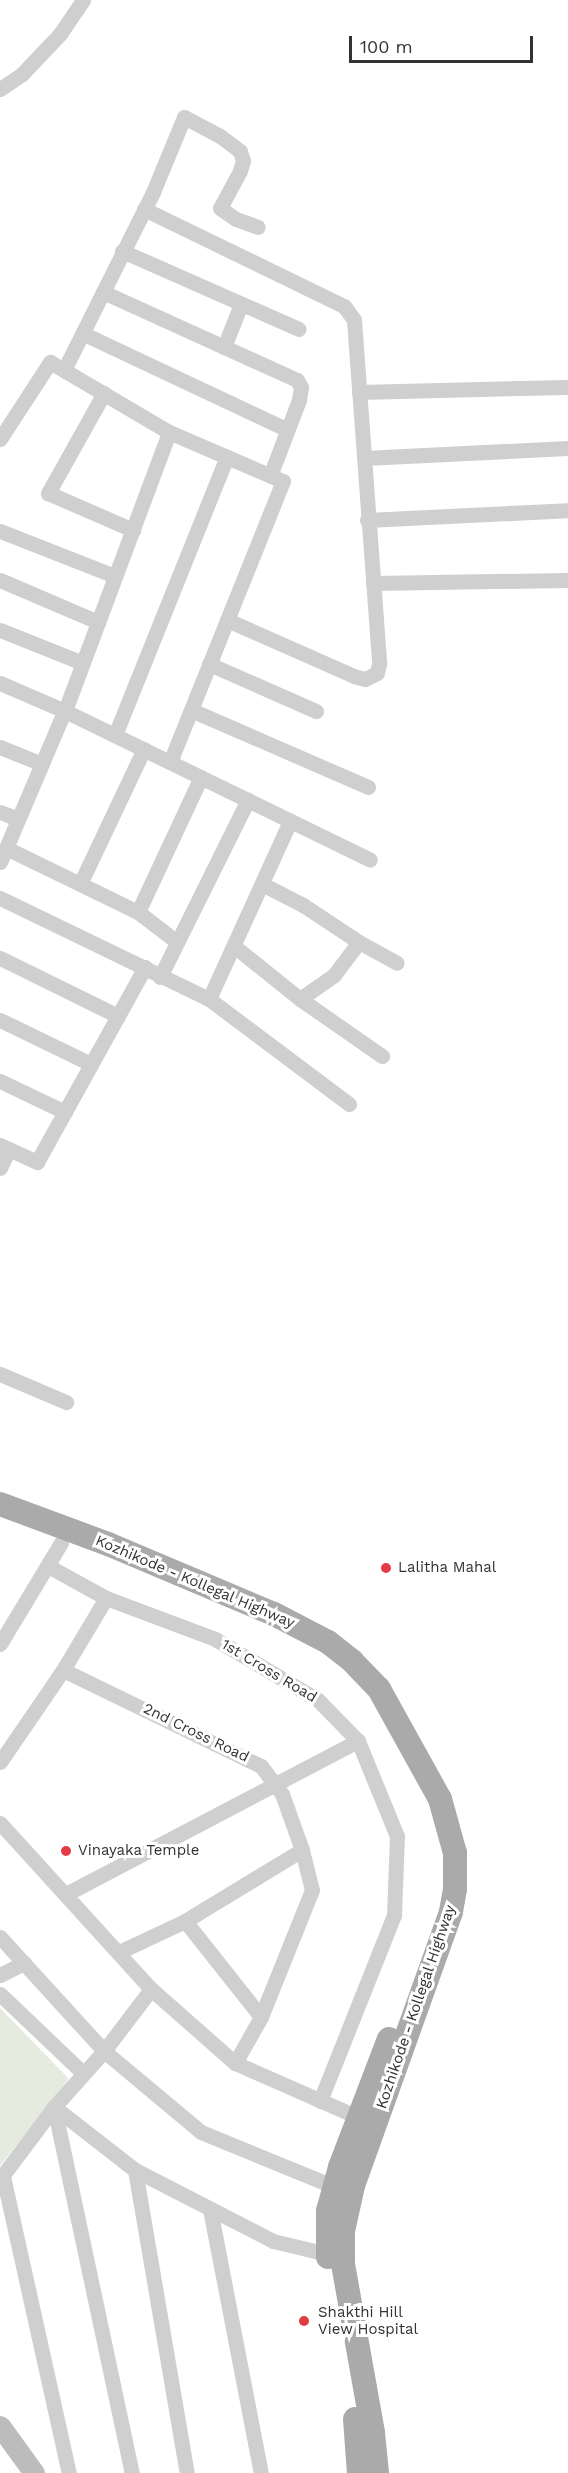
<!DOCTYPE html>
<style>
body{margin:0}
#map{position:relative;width:568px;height:2473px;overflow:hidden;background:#fff;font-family:"Work Sans",sans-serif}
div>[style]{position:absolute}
.green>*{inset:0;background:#e5ebde}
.street>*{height:15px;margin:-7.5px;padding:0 7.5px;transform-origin:7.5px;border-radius:7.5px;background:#cfcfcf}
.secondary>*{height:21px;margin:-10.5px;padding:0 10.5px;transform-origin:10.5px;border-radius:10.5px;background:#bcbcbc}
.primary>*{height:24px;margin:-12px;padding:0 12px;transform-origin:12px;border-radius:12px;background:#aaa}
.dots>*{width:16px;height:16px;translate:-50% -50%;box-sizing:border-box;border:3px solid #fff;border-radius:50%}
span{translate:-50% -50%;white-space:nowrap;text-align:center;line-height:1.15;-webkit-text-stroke:6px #fff;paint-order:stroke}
.poi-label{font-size:15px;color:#323232}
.left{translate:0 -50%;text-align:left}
.street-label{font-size:15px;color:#323232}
.scale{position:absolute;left:349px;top:36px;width:184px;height:27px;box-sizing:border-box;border:3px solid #323232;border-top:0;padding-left:8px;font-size:18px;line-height:21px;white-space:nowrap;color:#323232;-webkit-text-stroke:4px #fff;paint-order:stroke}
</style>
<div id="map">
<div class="green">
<div style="clip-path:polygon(0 2008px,69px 2079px,0 2166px)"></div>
</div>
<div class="street">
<div style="left:0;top:89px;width:27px;rotate:-34deg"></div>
<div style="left:22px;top:74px;width:55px;rotate:-46.5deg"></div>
<div style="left:60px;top:34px;width:41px;rotate:-55.9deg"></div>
<div style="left:144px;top:209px;width:222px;rotate:25.9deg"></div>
<div style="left:344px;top:306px;width:17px;rotate:54deg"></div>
<div style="left:354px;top:320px;width:345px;rotate:85.8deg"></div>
<div style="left:379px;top:664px;width:9px;rotate:103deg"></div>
<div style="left:377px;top:673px;width:13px;rotate:153deg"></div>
<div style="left:365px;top:679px;width:11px;rotate:-165deg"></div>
<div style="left:354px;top:676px;width:139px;rotate:-156.2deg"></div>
<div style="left:122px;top:251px;width:193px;rotate:23.8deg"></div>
<div style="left:103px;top:292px;width:213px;rotate:24.4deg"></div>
<div style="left:297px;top:380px;width:8px;rotate:60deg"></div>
<div style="left:301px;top:387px;width:13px;rotate:99deg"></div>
<div style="left:299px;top:400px;width:81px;rotate:110.9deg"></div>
<div style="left:84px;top:334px;width:225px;rotate:25.2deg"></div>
<div style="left:224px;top:347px;width:46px;rotate:-68.4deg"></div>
<div style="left:64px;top:370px;width:199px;rotate:-63.4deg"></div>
<div style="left:153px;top:192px;width:81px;rotate:-67.5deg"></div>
<div style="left:184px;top:117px;width:41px;rotate:27.8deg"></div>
<div style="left:220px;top:136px;width:25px;rotate:37deg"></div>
<div style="left:240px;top:151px;width:10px;rotate:73deg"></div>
<div style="left:243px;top:161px;width:10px;rotate:107deg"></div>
<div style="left:240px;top:171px;width:42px;rotate:118.4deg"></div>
<div style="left:220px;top:208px;width:19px;rotate:35deg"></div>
<div style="left:236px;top:219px;width:23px;rotate:20deg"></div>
<div style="left:359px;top:392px;width:209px;rotate:-1.4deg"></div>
<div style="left:104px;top:393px;width:115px;rotate:119.2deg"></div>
<div style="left:48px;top:493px;width:93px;rotate:23.5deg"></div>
<div style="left:0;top:439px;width:92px;rotate:-57deg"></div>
<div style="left:50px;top:362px;width:138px;rotate:30.5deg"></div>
<div style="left:169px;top:432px;width:124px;rotate:23.3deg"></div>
<div style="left:283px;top:481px;width:303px;rotate:111.9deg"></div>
<div style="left:364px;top:458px;width:204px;rotate:-2.8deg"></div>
<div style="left:367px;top:520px;width:201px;rotate:-2.8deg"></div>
<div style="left:0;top:531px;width:123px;rotate:21.4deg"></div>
<div style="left:0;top:580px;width:107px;rotate:23.2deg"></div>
<div style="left:373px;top:583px;width:195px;rotate:-0.9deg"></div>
<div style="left:0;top:630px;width:89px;rotate:21.7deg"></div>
<div style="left:209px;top:664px;width:117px;rotate:23.7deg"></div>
<div style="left:0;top:683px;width:71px;rotate:23.3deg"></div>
<div style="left:65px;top:711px;width:339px;rotate:26deg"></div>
<div style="left:191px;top:710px;width:193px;rotate:23.5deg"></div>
<div style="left:115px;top:735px;width:300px;rotate:-68.1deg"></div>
<div style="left:0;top:747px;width:45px;rotate:22deg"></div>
<div style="left:0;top:812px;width:19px;rotate:21deg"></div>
<div style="left:6px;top:848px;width:147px;rotate:25.9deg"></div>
<div style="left:138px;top:912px;width:49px;rotate:37.6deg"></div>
<div style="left:0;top:862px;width:176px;rotate:-66.9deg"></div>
<div style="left:69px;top:700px;width:286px;rotate:-69.5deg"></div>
<div style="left:81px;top:882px;width:147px;rotate:-64.7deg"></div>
<div style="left:262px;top:884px;width:46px;rotate:27.1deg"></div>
<div style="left:303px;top:905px;width:67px;rotate:33.5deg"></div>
<div style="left:359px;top:942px;width:43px;rotate:28.9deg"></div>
<div style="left:0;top:898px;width:232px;rotate:25.8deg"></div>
<div style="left:209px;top:999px;width:175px;rotate:36.9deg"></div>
<div style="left:138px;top:912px;width:149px;rotate:-65deg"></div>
<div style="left:234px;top:946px;width:85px;rotate:38.8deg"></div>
<div style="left:300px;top:999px;width:100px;rotate:34.8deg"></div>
<div style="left:0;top:958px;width:131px;rotate:26.2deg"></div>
<div style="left:160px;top:977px;width:198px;rotate:-63.6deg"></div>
<div style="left:209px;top:999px;width:196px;rotate:-65.5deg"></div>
<div style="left:300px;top:999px;width:42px;rotate:-35.2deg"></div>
<div style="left:334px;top:975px;width:41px;rotate:-52.9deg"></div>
<div style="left:0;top:1020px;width:101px;rotate:25.8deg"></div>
<div style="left:0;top:1081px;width:72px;rotate:25.5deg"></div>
<div style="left:0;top:1145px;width:41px;rotate:24.7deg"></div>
<div style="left:37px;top:1162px;width:223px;rotate:-61deg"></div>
<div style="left:0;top:1168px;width:21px;rotate:-65deg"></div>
<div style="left:0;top:1374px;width:72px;rotate:23deg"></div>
<div style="left:48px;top:1566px;width:66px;rotate:28.9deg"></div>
<div style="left:106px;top:1598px;width:116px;rotate:20.6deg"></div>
<div style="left:215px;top:1639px;width:120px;rotate:30.6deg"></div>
<div style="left:318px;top:1700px;width:57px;rotate:45.7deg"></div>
<div style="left:358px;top:1741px;width:103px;rotate:67.7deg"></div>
<div style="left:397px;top:1836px;width:79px;rotate:92.2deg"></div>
<div style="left:394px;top:1915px;width:200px;rotate:111.7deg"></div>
<div style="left:0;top:1644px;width:118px;rotate:-58.9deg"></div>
<div style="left:63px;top:1670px;width:220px;rotate:25.9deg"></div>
<div style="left:261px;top:1766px;width:35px;rotate:53deg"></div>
<div style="left:282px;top:1794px;width:59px;rotate:70.3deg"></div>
<div style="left:302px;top:1850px;width:41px;rotate:76deg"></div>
<div style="left:312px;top:1890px;width:137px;rotate:111.9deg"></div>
<div style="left:261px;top:2017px;width:53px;rotate:119.5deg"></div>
<div style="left:0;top:1762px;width:112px;rotate:-55.6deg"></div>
<div style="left:63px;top:1670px;width:84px;rotate:-59.2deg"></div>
<div style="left:0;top:1823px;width:224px;rotate:47.7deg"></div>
<div style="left:151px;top:1989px;width:112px;rotate:41.4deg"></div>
<div style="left:235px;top:2063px;width:137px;rotate:23.7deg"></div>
<div style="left:66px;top:1894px;width:330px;rotate:-27.7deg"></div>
<div style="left:185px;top:1921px;width:122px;rotate:51.6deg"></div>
<div style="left:0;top:1937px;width:154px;rotate:47.6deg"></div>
<div style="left:104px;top:2051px;width:126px;rotate:39.9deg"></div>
<div style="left:201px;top:2132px;width:145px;rotate:22.3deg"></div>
<div style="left:119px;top:1952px;width:73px;rotate:-25.2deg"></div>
<div style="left:185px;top:1921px;width:137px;rotate:-31.3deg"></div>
<div style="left:0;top:1975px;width:27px;rotate:-27deg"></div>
<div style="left:0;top:1994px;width:115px;rotate:43.6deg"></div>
<div style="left:54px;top:2107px;width:374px;rotate:78deg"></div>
<div style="left:54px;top:2107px;width:103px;rotate:37.9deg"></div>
<div style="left:135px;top:2170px;width:155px;rotate:27.2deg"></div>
<div style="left:273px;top:2241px;width:56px;rotate:13.5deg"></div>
<div style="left:135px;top:2170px;width:307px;rotate:80.3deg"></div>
<div style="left:3px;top:2176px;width:304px;rotate:77.5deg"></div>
<div style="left:0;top:2179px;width:90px;rotate:-53.1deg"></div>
<div style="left:54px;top:2107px;width:75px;rotate:-48.2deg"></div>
<div style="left:104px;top:2051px;width:78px;rotate:-52.8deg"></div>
<div style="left:210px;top:2209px;width:269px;rotate:79.1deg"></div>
</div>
<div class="secondary">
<div style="left:0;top:2426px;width:58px;rotate:54.1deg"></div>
</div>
<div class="primary">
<div style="left:0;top:1504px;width:115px;rotate:20.3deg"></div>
<div style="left:108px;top:1544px;width:180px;rotate:22.9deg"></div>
<div style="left:274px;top:1614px;width:61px;rotate:27.4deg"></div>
<div style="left:328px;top:1642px;width:31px;rotate:38deg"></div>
<div style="left:352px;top:1661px;width:39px;rotate:46deg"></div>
<div style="left:379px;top:1689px;width:126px;rotate:61deg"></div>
<div style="left:440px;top:1799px;width:56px;rotate:74.5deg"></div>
<div style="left:455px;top:1853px;width:36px;rotate:90deg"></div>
<div style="left:455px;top:1889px;width:23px;rotate:100deg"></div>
<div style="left:451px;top:1912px;width:291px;rotate:109.7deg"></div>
<div style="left:353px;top:2186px;width:46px;rotate:102.5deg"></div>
<div style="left:343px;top:2231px;width:33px;rotate:90deg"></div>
<div style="left:343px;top:2264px;width:172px;rotate:79.9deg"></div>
<div style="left:373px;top:2433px;width:40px;rotate:84.3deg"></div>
<div style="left:328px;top:2257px;width:46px;rotate:-90deg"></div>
<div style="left:328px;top:2211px;width:46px;rotate:-74.7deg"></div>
<div style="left:340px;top:2167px;width:137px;rotate:-69.1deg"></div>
<div style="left:355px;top:2419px;width:54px;rotate:85.8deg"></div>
</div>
<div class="dots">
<div style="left:386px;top:1568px;background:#e33b44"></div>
<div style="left:66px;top:1851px;background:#e33b44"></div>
<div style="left:304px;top:2321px;background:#e33b44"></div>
</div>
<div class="poi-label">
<span class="left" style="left:398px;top:1568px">Lalitha Mahal</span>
<span class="left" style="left:78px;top:1851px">Vinayaka Temple</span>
<span class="left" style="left:318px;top:2321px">Shakthi Hill<br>View Hospital</span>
</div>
<div class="street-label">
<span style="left:195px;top:1582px;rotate:23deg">Kozhikode - Kollegal Highway</span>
<span style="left:269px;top:1671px;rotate:31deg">1st Cross Road</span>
<span style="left:196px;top:1733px;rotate:26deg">2nd Cross Road</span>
<span style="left:416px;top:2007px;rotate:-71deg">Kozhikode - Kollegal Highway</span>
</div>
<div class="scale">100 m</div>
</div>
